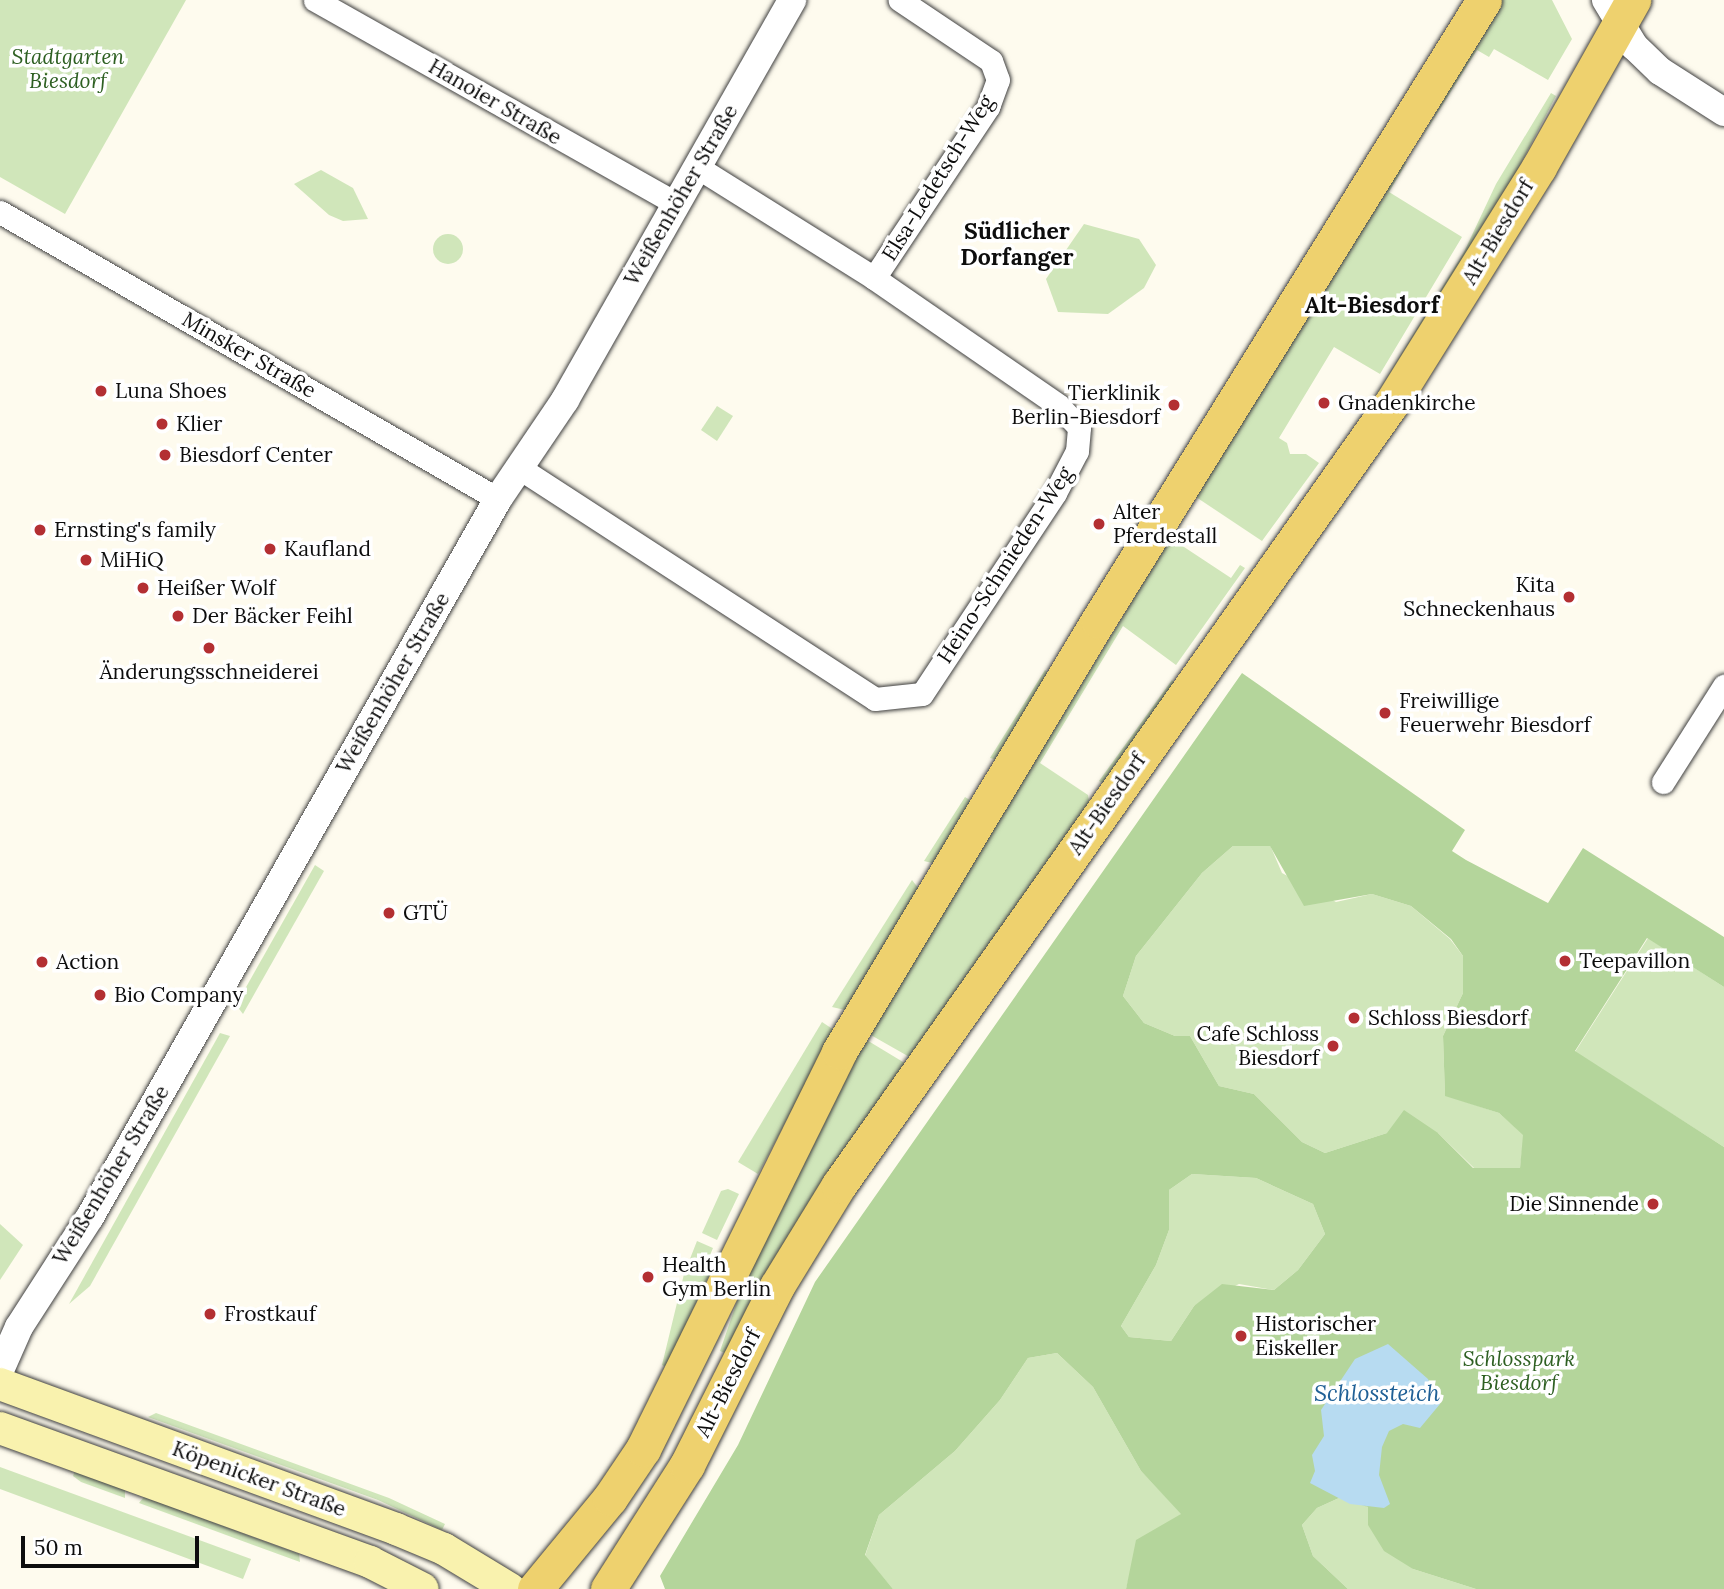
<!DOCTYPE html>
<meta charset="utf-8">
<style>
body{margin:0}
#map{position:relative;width:1724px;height:1589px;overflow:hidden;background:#fefbee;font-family:Lora,serif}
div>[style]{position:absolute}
.green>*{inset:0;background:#d0e6ba}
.round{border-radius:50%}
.forest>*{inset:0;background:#b4d59b}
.water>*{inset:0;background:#b7dbf1}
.roads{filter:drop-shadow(0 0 2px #404040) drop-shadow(0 0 2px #404040)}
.minor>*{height:23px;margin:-11.5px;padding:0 11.5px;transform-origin:11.5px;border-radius:11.5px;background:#fff}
.tertiary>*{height:28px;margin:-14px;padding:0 14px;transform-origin:14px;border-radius:14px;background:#fff}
.secondary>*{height:32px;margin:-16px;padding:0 16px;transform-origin:16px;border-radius:16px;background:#f9f2ae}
.primary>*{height:35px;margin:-17.5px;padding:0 17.5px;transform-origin:17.5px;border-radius:17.5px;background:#eed16e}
.dots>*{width:19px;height:19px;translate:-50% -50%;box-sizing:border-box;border:4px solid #fff;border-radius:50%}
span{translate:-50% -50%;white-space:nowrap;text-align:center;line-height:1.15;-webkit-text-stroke:7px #fff;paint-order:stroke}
.park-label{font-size:21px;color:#2e6022;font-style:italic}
.street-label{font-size:21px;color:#0d0d0d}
.poi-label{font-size:21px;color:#0d0d0d}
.left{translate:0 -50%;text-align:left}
.right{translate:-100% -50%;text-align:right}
.neighbourhood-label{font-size:23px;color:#0d0d0d;font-weight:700}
.water-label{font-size:23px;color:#206096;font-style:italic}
.scale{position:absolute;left:21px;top:1536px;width:178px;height:32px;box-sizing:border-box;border:4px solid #0d0d0d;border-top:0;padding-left:9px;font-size:21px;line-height:24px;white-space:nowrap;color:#0d0d0d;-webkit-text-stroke:5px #fff;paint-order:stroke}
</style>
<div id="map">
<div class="green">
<div style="clip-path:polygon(0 0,186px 0,65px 214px,0 177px)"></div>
<div style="clip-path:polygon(1501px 0,1552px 0,1572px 39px,1548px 80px,1494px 49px,1489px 57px,1477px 50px,1416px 147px)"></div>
<div style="clip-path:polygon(1551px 93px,1556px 96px,1517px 171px,1366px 411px,1464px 252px,1496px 184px)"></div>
<div style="clip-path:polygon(1407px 162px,1389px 192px,1462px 237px,1380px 374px,1334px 347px,1279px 438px,1287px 443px,1290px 454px,1306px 454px,1319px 463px,1262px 541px,1196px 497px,1398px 165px)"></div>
<div style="clip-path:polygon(321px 170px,353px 188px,368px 219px,343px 221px,329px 215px,294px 184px)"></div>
<div style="clip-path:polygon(1084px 224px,1139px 239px,1156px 265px,1144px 288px,1108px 314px,1058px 312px,1046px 279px)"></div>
<div class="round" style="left:433px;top:234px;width:30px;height:30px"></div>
<div style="clip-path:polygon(717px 406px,733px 416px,717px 441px,701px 430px)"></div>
<div style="clip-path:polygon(1189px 531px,1181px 545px,1231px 578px,1240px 565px,1245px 568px,1176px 665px,1123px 626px,1040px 763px,1088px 795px,1090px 807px,913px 1059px,869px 1034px,1173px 534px)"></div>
<div style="clip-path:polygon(1045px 670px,1050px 674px,998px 760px,990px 758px)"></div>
<div style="clip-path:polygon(1172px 680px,1177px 686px,1106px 785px,1099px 781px)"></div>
<div style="clip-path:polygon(965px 797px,973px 802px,936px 864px,924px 861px)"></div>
<div style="clip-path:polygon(1270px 845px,1282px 873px,1336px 902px,1372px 894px,1411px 906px,1450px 939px,1463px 956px,1463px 993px,1443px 1036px,1445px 1095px,1499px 1113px,1524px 1135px,1520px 1168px,1474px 1168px,1438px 1133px,1387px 1133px,1325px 1153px,1302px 1142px,1254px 1094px,1219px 1086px,1190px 1036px,1175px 1036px,1144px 1023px,1123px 996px,1136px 956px,1202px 873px,1233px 846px)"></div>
<div style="clip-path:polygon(315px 865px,324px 871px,243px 1014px,236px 1005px)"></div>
<div style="clip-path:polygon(912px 880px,919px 889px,845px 1010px,832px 1007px)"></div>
<div style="clip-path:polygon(1648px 938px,1724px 987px,1724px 1147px,1575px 1052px)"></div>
<div style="clip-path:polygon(822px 1022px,834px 1030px,758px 1174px,738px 1162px)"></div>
<div style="clip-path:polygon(220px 1033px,230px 1036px,90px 1286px,69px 1304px)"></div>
<div style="clip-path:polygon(865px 1039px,908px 1065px,727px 1354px,720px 1351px,741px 1290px,783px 1194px)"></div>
<div style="clip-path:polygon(1192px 1174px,1256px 1178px,1313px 1204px,1325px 1234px,1298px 1270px,1274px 1290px,1239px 1284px,1194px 1306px,1171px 1341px,1129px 1337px,1121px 1326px,1156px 1265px,1169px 1230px,1169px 1190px)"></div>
<div style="clip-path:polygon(728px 1189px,739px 1194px,717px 1240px,702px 1233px,721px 1191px)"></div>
<div style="clip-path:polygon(0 1224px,23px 1245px,0 1280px)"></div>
<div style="clip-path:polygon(697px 1241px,713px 1248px,705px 1267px,711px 1271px,666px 1367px,662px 1365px,684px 1274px)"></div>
<div style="clip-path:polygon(1057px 1353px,1093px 1387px,1141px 1471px,1182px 1514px,1160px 1528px,1132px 1566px,1126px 1589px,893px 1589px,865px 1556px,879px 1515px,955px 1451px,1000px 1400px,1028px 1358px)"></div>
<div style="clip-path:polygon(156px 1413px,389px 1498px,445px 1524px,442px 1530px,378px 1500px,148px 1417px)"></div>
<div style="clip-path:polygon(0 1467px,251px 1559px,243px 1579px,0 1489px)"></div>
<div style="clip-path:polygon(75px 1471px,125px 1490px,125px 1498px,81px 1482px,73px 1476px)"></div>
<div style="clip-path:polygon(144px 1497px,299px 1554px,300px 1562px,139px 1503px)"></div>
<div style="clip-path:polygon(1339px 1498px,1369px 1507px,1413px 1569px,1476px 1589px,1348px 1589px,1313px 1556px,1302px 1525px,1317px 1508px)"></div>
</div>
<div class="forest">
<div style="clip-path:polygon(evenodd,1242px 673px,1465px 830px,1452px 851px,1466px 860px,1548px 903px,1583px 848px,1724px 937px,1724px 987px,1647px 938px,1575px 1051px,1724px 1147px,1724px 1589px,1476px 1589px,1413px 1569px,1384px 1551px,1368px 1525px,1368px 1507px,1339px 1498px,1317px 1508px,1302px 1525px,1313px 1556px,1348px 1589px,1126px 1589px,1136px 1540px,1181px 1514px,1141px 1471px,1093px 1387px,1057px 1353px,1028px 1358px,1000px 1400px,955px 1451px,879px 1515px,865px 1555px,893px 1589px,665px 1589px,660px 1576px,738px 1445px,815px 1282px,1242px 673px,1233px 846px,1270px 846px,1304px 906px,1372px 894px,1411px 906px,1451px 939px,1463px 956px,1463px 993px,1443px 1036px,1445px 1096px,1499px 1113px,1523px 1135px,1520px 1168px,1473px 1168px,1438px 1133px,1404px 1110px,1387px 1133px,1325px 1153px,1302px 1142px,1254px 1094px,1219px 1086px,1190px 1036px,1175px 1036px,1144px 1023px,1123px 996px,1136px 956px,1202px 873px,1233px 846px,1242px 673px,1192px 1174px,1256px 1178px,1313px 1204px,1325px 1234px,1298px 1270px,1274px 1290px,1222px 1284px,1194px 1306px,1171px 1341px,1129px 1337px,1121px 1326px,1156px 1265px,1169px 1230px,1169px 1190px,1192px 1174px)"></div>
</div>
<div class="water">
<div style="clip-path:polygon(1388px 1344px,1428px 1379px,1440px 1404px,1420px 1428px,1403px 1424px,1389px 1431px,1382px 1447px,1379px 1475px,1390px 1504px,1384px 1508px,1350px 1504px,1310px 1483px,1315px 1471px,1312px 1455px,1324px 1436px,1321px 1410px,1355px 1359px)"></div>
</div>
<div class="roads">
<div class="minor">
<div style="left:315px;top:0;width:414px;rotate:29.4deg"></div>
<div style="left:0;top:212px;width:575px;rotate:29.96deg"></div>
<div style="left:874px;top:278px;width:206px;rotate:-56.3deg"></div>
<div style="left:988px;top:107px;width:29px;rotate:-70deg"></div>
<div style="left:998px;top:80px;width:20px;rotate:-110deg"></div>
<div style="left:991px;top:61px;width:110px;rotate:-146.2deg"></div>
<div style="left:521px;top:469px;width:422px;rotate:33deg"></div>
<div style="left:875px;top:699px;width:47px;rotate:-6.1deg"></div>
<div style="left:922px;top:694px;width:241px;rotate:-56.5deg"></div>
<div style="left:1055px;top:493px;width:47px;rotate:-62.4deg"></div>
<div style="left:1077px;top:451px;width:24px;rotate:-85deg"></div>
<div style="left:1079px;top:427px;width:30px;rotate:-134deg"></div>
<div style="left:1058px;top:405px;width:224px;rotate:-145.4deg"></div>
<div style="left:874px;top:278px;width:209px;rotate:-147.9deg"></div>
<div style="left:1663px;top:782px;width:114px;rotate:-57.6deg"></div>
</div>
<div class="tertiary">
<div style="left:1606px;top:0;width:54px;rotate:58.7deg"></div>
<div style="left:1634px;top:46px;width:36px;rotate:44deg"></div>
<div style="left:1660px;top:71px;width:76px;rotate:32.6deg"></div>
<div style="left:0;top:1370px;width:47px;rotate:-66.2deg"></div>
<div style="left:19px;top:1327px;width:131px;rotate:-57.2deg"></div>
<div style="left:90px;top:1217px;width:826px;rotate:-60.39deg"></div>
<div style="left:498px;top:499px;width:120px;rotate:-55.9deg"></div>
<div style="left:565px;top:400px;width:460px;rotate:-60.4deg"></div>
</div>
<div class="secondary">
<div style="left:0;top:1384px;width:422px;rotate:20.1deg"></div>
<div style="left:396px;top:1529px;width:52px;rotate:22.6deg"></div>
<div style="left:444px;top:1549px;width:77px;rotate:31.2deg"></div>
<div style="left:0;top:1428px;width:394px;rotate:19.9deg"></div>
<div style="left:370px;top:1562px;width:59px;rotate:27deg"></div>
</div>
<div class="primary">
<div style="left:535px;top:1589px;width:118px;rotate:-50.5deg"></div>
<div style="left:610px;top:1498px;width:59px;rotate:-56deg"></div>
<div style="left:643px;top:1449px;width:443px;rotate:-63.7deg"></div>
<div style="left:839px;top:1052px;width:503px;rotate:-59deg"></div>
<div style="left:1098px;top:621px;width:731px;rotate:-58.14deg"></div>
<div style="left:608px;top:1589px;width:147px;rotate:-57.5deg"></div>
<div style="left:687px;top:1465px;width:200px;rotate:-63.3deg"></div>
<div style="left:777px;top:1286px;width:119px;rotate:-58.5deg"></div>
<div style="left:839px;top:1185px;width:956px;rotate:-54.75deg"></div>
<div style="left:1391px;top:404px;width:279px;rotate:-58deg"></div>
<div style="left:1539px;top:167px;width:192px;rotate:-60.6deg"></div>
</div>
</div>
<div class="dots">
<div style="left:101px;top:391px;background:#b32f33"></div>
<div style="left:1324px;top:403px;background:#b32f33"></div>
<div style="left:1174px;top:405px;background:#b32f33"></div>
<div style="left:162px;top:424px;background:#b32f33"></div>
<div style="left:165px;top:455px;background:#b32f33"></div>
<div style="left:1099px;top:524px;background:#b32f33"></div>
<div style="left:40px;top:530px;background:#b32f33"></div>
<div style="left:270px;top:549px;background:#b32f33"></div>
<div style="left:86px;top:560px;background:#b32f33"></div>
<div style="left:143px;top:588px;background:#b32f33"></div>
<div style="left:1569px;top:597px;background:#b32f33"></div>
<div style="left:178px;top:616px;background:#b32f33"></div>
<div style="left:209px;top:648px;background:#b32f33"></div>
<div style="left:1385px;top:713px;background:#b32f33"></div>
<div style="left:389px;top:913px;background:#b32f33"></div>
<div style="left:1565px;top:961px;background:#b32f33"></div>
<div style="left:42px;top:962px;background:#b32f33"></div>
<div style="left:100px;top:995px;background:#b32f33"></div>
<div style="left:1354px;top:1018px;background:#b32f33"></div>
<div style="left:1333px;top:1046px;background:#b32f33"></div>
<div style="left:1653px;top:1204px;background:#b32f33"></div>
<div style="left:648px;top:1277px;background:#b32f33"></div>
<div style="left:210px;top:1314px;background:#b32f33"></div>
<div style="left:1241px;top:1336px;background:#b32f33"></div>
</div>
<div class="park-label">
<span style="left:68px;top:69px">Stadtgarten<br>Biesdorf</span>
<span style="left:1519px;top:1371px">Schlosspark<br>Biesdorf</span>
</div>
<div class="street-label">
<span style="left:495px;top:102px;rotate:30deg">Hanoier Straße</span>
<span style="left:938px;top:178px;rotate:-58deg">Elsa-Ledetsch-Weg</span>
<span style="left:681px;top:195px;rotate:-60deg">Weißenhöher Straße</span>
<span style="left:1498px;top:232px;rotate:-59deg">Alt-Biesdorf</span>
<span style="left:249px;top:355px;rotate:30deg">Minsker Straße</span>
<span style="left:1005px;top:565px;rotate:-57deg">Heino-Schmieden-Weg</span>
<span style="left:393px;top:683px;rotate:-60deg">Weißenhöher Straße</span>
<span style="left:1107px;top:804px;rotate:-55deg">Alt-Biesdorf</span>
<span style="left:111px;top:1175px;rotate:-59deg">Weißenhöher Straße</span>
<span style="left:728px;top:1383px;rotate:-63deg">Alt-Biesdorf</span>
<span style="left:259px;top:1479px;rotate:20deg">Köpenicker Straße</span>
</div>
<div class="poi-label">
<span class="left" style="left:115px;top:391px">Luna Shoes</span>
<span class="right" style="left:1160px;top:405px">Tierklinik<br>Berlin-Biesdorf</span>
<span class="left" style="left:1338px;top:403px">Gnadenkirche</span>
<span class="left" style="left:176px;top:424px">Klier</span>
<span class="left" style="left:179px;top:455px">Biesdorf Center</span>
<span class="left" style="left:1113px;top:524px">Alter<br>Pferdestall</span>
<span class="left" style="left:54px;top:530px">Ernsting's family</span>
<span class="left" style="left:284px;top:549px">Kaufland</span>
<span class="left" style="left:100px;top:560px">MiHiQ</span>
<span class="right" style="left:1555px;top:597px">Kita<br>Schneckenhaus</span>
<span class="left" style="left:157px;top:588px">Heißer Wolf</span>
<span class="left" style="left:192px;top:616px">Der Bäcker Feihl</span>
<span style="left:209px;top:672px">Änderungsschneiderei</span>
<span class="left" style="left:1399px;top:713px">Freiwillige<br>Feuerwehr Biesdorf</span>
<span class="left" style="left:403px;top:913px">GTÜ</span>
<span class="left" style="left:1579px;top:961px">Teepavillon</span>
<span class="left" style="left:56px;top:962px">Action</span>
<span class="left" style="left:114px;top:995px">Bio Company</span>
<span class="left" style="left:1368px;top:1018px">Schloss Biesdorf</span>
<span class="right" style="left:1319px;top:1046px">Cafe Schloss<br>Biesdorf</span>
<span class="right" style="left:1639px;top:1204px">Die Sinnende</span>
<span class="left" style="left:662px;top:1277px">Health<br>Gym Berlin</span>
<span class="left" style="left:224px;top:1314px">Frostkauf</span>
<span class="left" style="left:1255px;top:1336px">Historischer<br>Eiskeller</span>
</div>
<div class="neighbourhood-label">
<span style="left:1017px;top:244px">Südlicher<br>Dorfanger</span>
<span style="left:1372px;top:305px">Alt-Biesdorf</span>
</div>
<div class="water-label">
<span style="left:1377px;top:1393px">Schlossteich</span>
</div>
<div class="scale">50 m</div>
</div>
